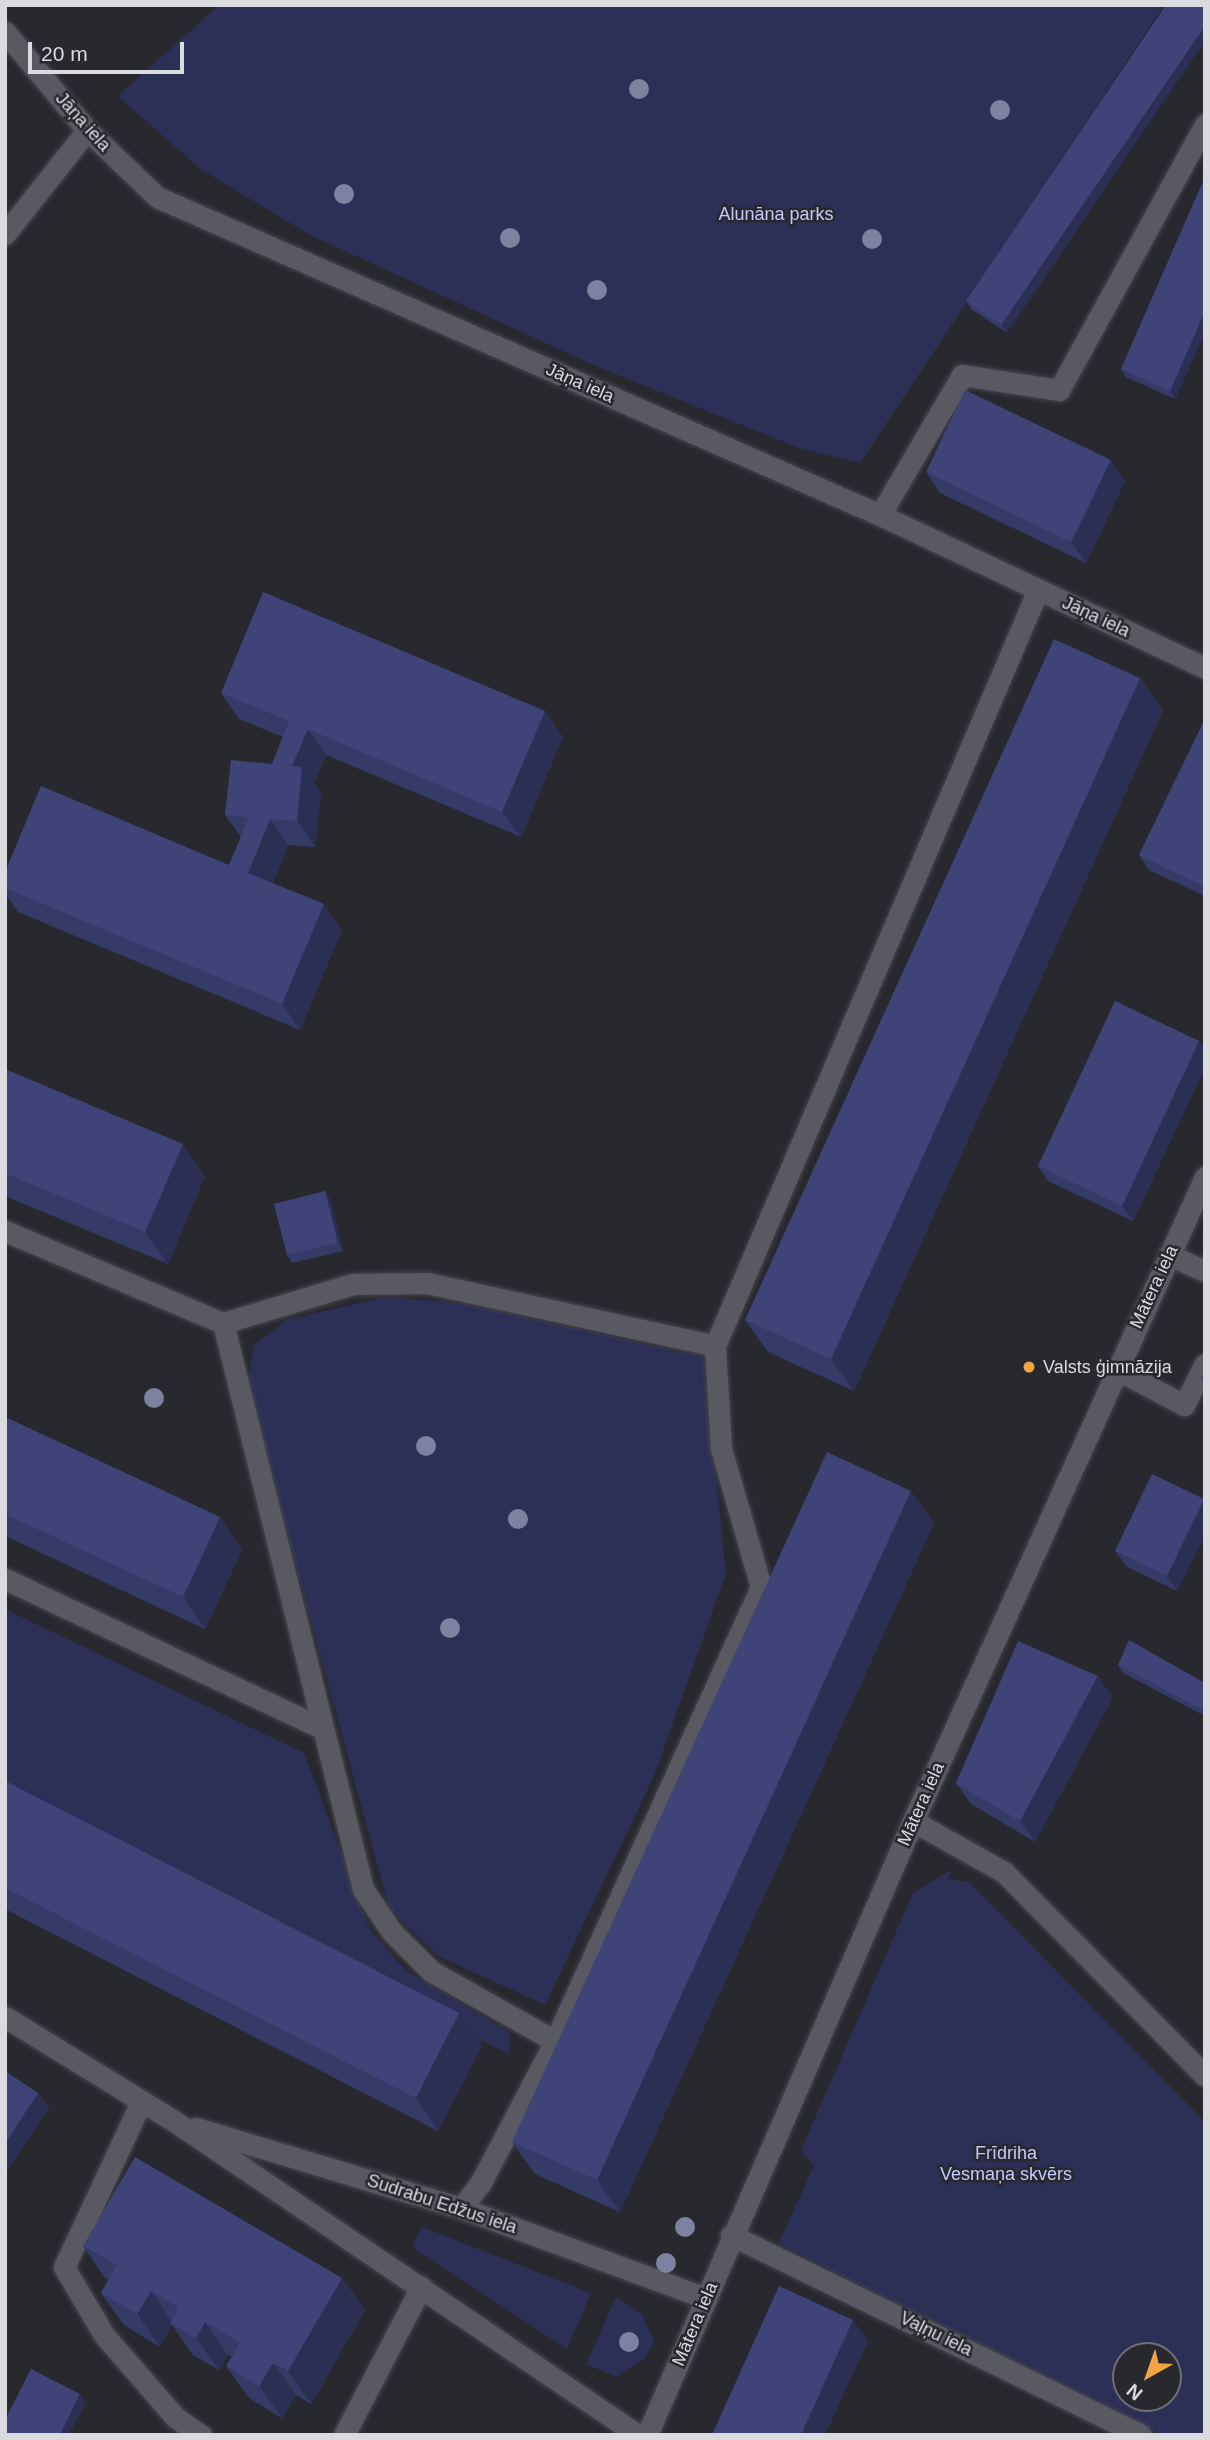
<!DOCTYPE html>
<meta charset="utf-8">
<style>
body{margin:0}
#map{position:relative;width:1210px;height:2440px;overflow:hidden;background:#28292f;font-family:Arial,sans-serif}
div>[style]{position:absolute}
.green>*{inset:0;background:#2c2f56}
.roads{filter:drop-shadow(0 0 2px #45464b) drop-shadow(0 0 2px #45464b)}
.minor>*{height:21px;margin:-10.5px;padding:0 10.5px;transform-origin:10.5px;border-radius:10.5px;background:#595a61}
.trees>*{width:20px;height:20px;margin:-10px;border-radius:50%;background:#7d82a0}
.wall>*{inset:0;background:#363a67}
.shaded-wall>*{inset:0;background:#2c2f54}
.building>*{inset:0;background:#3f4378}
.dots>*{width:19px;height:19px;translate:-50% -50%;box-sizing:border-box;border:4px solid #28292f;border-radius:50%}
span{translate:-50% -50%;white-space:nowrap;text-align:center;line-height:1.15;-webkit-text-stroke:5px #28292f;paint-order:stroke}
.street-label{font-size:18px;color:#dadbdf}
.park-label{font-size:18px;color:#c2cafc}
.poi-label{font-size:18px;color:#dadbdf}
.left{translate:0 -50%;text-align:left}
.frame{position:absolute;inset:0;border:7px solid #dadbdf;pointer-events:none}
.north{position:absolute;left:1112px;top:2342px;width:70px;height:70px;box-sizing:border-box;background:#28292f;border:2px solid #6f7075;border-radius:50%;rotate:220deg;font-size:19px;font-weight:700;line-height:28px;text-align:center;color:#dadbdf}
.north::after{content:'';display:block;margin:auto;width:24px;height:32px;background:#f3a442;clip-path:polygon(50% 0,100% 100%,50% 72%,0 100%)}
.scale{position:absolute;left:28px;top:42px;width:156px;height:32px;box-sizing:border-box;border:4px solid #dadbdf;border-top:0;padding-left:9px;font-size:21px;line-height:24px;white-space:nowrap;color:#dadbdf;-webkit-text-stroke:5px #28292f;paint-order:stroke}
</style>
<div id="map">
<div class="green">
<div style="clip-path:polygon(219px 5px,1164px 5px,860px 463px,799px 448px,598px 367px,310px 235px,199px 168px,118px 96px)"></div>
<div style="clip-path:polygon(385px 1297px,461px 1303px,704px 1357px,726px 1574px,654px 1776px,545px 2005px,438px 1956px,389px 1908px,247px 1385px,254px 1345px,286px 1320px)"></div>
<div style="clip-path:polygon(5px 1609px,304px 1753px,370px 1930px,408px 1972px,509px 2032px,510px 2055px,5px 1794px)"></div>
<div style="clip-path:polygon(evenodd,951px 1870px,948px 1879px,969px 1882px,1205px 2122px,1205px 2435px,1162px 2435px,778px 2244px,814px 2166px,801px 2150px,913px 1893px,951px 1870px,1126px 2356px,1168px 2356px,1168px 2398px,1126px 2398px,1126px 2356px)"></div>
<div style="clip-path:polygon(422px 2227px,591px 2293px,567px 2349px,416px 2250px,413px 2242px)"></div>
<div style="clip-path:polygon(616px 2297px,642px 2314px,654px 2342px,644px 2359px,616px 2377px,586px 2364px)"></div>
</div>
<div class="roads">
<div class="minor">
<div style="left:5px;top:32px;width:128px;rotate:50.1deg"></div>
<div style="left:87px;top:130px;width:97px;rotate:43.7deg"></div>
<div style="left:157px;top:197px;width:790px;rotate:23.74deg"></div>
<div style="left:880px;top:515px;width:359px;rotate:25.2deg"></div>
<div style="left:5px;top:234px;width:132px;rotate:-51.7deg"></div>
<div style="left:880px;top:515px;width:162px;rotate:-59.6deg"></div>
<div style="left:962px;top:375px;width:98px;rotate:8.8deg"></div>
<div style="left:1059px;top:390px;width:303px;rotate:-61.2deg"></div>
<div style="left:5px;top:1231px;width:237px;rotate:22.9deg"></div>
<div style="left:1169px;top:1255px;width:39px;rotate:24deg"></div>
<div style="left:1116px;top:1369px;width:77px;rotate:27.9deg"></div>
<div style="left:1184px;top:1405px;width:46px;rotate:-62.9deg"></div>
<div style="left:5px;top:1579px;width:347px;rotate:25.2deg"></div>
<div style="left:913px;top:1821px;width:104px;rotate:29.3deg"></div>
<div style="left:1004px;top:1872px;width:286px;rotate:45.4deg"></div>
<div style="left:5px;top:2017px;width:198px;rotate:31.6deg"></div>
<div style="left:174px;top:2121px;width:560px;rotate:34.09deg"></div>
<div style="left:555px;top:2041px;width:142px;rotate:-150.6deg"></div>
<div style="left:431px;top:1971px;width:55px;rotate:-135deg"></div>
<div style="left:392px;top:1932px;width:52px;rotate:-124deg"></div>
<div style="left:363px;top:1889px;width:583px;rotate:-103.89deg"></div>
<div style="left:223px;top:1323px;width:136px;rotate:-16.7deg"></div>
<div style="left:353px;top:1284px;width:74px;rotate:-0.8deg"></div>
<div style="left:427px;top:1283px;width:295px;rotate:12.3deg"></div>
<div style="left:141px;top:2102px;width:182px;rotate:115deg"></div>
<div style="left:64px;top:2267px;width:79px;rotate:59.5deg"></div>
<div style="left:104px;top:2335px;width:108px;rotate:49.1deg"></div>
<div style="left:175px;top:2417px;width:32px;rotate:35deg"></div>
<div style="left:196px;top:2128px;width:277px;rotate:16.8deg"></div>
<div style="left:461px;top:2208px;width:261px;rotate:20.2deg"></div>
<div style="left:461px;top:2208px;width:31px;rotate:-52deg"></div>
<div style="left:480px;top:2184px;width:161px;rotate:-62.3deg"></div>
<div style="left:555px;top:2041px;width:499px;rotate:-65.6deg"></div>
<div style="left:761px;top:1587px;width:145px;rotate:-106.1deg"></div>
<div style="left:721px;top:1448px;width:102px;rotate:-93.4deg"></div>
<div style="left:715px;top:1346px;width:822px;rotate:-66.87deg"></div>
<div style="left:731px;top:2235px;width:456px;rotate:26deg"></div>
<div style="left:344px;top:2435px;width:167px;rotate:-62.5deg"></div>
<div style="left:647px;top:2435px;width:669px;rotate:-66.58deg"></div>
<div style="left:913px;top:1821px;width:707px;rotate:-65.61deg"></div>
</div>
</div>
<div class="trees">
<div style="left:639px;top:89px"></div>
<div style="left:1000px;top:110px"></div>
<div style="left:344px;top:194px"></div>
<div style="left:510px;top:238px"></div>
<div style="left:872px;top:239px"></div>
<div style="left:597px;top:290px"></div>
<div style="left:154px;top:1398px"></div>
<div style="left:426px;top:1446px"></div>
<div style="left:518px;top:1519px"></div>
<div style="left:450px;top:1628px"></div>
<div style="left:685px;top:2227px"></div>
<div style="left:666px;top:2263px"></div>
<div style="left:629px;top:2342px"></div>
</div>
<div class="wall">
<div style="clip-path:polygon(1166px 5px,1007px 333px,971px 309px,966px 301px)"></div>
<div style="clip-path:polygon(1205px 177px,1205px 332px,1175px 399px,1126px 377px,1121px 369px)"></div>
<div style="clip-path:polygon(926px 472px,1125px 481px,1086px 563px,940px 493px)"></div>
<div style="clip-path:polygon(1140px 678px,1163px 710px,854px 1391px,768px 1352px,745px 1320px)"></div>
<div style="clip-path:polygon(221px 693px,545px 711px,563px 737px,521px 837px,326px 755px,314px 783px,321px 793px,315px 847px,288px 845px,273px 883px,342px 930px,300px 1030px,18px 912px,5px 894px,5px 872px,229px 865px,241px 837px,225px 815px,272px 764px,283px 737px,239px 719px)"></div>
<div style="clip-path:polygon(1205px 719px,1205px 896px,1149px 870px,1139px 855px)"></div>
<div style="clip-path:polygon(1199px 1041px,1205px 1049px,1205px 1067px,1133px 1221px,1048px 1181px,1038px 1166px)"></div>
<div style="clip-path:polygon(5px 1069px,205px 1176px,168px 1264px,5px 1196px)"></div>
<div style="clip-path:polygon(330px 1199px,343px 1251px,292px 1263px,287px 1255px)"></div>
<div style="clip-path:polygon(5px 1417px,220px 1517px,242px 1550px,205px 1629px,5px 1536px)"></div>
<div style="clip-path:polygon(1204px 1499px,1205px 1535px,1177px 1591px,1126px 1566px,1115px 1551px)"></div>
<div style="clip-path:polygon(934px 1523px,620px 2212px,535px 2174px,512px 2142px)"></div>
<div style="clip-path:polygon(1118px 1665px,1205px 1683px,1205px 1716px,1123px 1673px)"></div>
<div style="clip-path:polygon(1113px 1697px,1035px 1842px,971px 1804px,956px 1783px)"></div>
<div style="clip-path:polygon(5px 1781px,459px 2013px,482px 2046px,438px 2131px,5px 1909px)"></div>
<div style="clip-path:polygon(83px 2246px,342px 2278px,365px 2310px,311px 2404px,296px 2395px,282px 2418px,249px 2398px,226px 2366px,232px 2357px,228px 2355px,219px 2370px,193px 2355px,172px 2325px,160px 2347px,124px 2325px,101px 2293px,108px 2280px,105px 2278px)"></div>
</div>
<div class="shaded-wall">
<div style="clip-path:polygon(1205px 26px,1205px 41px,1007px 333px,1001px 325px)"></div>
<div style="clip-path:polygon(1205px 311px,1205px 332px,1175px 399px,1170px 391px)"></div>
<div style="clip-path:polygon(1111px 460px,1125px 481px,1086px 563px,1071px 542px)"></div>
<div style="clip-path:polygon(1140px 678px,1163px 710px,854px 1391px,831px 1359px)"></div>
<div style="clip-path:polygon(545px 711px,563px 737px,521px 837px,502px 812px)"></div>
<div style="clip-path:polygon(308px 729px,326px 755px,314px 783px,321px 793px,315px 847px,297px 821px,292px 766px)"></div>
<div style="clip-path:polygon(270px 819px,288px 845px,266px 898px,248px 873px)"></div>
<div style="clip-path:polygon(324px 904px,342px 930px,300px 1030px,282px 1004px)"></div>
<div style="clip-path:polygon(1199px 1041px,1205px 1049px,1205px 1067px,1133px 1221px,1122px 1206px)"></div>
<div style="clip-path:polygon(183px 1144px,205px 1176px,168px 1264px,145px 1232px)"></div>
<div style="clip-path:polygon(325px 1191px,330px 1199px,343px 1251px,338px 1243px)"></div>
<div style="clip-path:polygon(911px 1491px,934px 1523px,620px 2212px,597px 2180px)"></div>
<div style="clip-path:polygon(1204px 1499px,1205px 1535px,1177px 1591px,1167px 1576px)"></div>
<div style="clip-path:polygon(220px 1517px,242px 1550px,205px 1629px,183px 1597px)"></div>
<div style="clip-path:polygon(1098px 1676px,1113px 1697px,1035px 1842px,1020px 1821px)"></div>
<div style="clip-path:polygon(459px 2013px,482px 2046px,438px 2131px,416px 2098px)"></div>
<div style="clip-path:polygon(38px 2093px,49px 2108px,5px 2175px,5px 2144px)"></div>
<div style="clip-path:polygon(342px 2278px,365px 2310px,311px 2404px,288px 2371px)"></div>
<div style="clip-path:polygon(151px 2291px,173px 2323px,170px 2323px,172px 2325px,160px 2347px,137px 2314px)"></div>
<div style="clip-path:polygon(853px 2320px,868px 2341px,825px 2435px,801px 2435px)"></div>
<div style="clip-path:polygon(205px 2322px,228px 2355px,219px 2370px,196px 2338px)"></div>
<div style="clip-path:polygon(273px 2363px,296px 2395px,282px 2418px,259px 2386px)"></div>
<div style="clip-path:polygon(80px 2394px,86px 2402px,69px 2435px,60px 2435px)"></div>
</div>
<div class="building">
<div style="clip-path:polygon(1166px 5px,1205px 5px,1205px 26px,1001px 325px,966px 301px)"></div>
<div style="clip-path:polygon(1205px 177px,1205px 311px,1170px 391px,1121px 369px)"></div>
<div style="clip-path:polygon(965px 390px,1111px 460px,1071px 542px,926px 472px)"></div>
<div style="clip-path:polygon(263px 592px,545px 711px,502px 812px,308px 729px,292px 766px,302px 767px,297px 821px,270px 819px,248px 873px,324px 904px,282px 1004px,5px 888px,5px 872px,41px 786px,229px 865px,249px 817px,225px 815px,231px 760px,272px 764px,289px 721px,221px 693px)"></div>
<div style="clip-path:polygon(1054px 639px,1140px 678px,831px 1359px,745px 1320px)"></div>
<div style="clip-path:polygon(1205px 719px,1205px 887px,1139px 855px)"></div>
<div style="clip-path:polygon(1115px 1001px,1199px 1041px,1122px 1206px,1038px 1166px)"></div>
<div style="clip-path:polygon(5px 1069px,183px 1144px,145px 1232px,5px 1173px)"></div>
<div style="clip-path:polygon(325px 1191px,338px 1243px,287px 1255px,274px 1204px)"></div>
<div style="clip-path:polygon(1205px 1371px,1205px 1381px,1201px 1379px)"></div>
<div style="clip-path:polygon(5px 1417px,220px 1517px,183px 1597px,5px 1514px)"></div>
<div style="clip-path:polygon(827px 1452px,911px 1491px,597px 2180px,512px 2142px)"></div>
<div style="clip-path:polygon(1152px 1474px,1204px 1499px,1167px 1576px,1115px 1551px)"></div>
<div style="clip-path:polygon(1129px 1640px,1205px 1683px,1205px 1711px,1118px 1665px)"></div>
<div style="clip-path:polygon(1018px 1641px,1098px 1676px,1020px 1821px,956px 1783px)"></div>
<div style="clip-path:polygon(5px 1781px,459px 2013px,416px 2098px,5px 1888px)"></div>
<div style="clip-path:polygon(5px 2071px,38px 2093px,5px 2144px)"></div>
<div style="clip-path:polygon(135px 2157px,342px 2278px,288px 2371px,273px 2363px,259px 2386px,226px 2366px,240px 2343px,205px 2322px,196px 2338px,170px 2323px,179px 2308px,151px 2291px,137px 2314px,101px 2293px,117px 2265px,83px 2246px)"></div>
<div style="clip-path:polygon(779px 2286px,853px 2320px,801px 2435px,712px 2435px)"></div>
<div style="clip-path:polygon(31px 2369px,80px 2394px,60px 2435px,5px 2435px,5px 2420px)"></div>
</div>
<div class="dots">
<div style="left:1029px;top:1367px;background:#f3a442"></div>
</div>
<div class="street-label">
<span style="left:83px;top:122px;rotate:48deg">Jāņa iela</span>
<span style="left:580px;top:383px;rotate:24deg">Jāņa iela</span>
<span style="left:1096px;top:617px;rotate:25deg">Jāņa iela</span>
<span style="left:1154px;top:1287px;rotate:-65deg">Mātera iela</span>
<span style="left:921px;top:1804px;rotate:-66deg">Mātera iela</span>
<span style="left:442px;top:2204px;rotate:18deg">Sudrabu Edžus iela</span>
<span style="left:695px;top:2324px;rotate:-67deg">Mātera iela</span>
<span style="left:936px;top:2334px;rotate:26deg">Vaļņu iela</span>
</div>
<div class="park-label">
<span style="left:776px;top:214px">Alunāna parks</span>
<span style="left:1006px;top:2164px">Frīdriha<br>Vesmaņa skvērs</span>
</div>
<div class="poi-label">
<span class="left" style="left:1043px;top:1367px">Valsts ģimnāzija</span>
</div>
<div class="frame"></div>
<div class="north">N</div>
<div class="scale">20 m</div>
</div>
